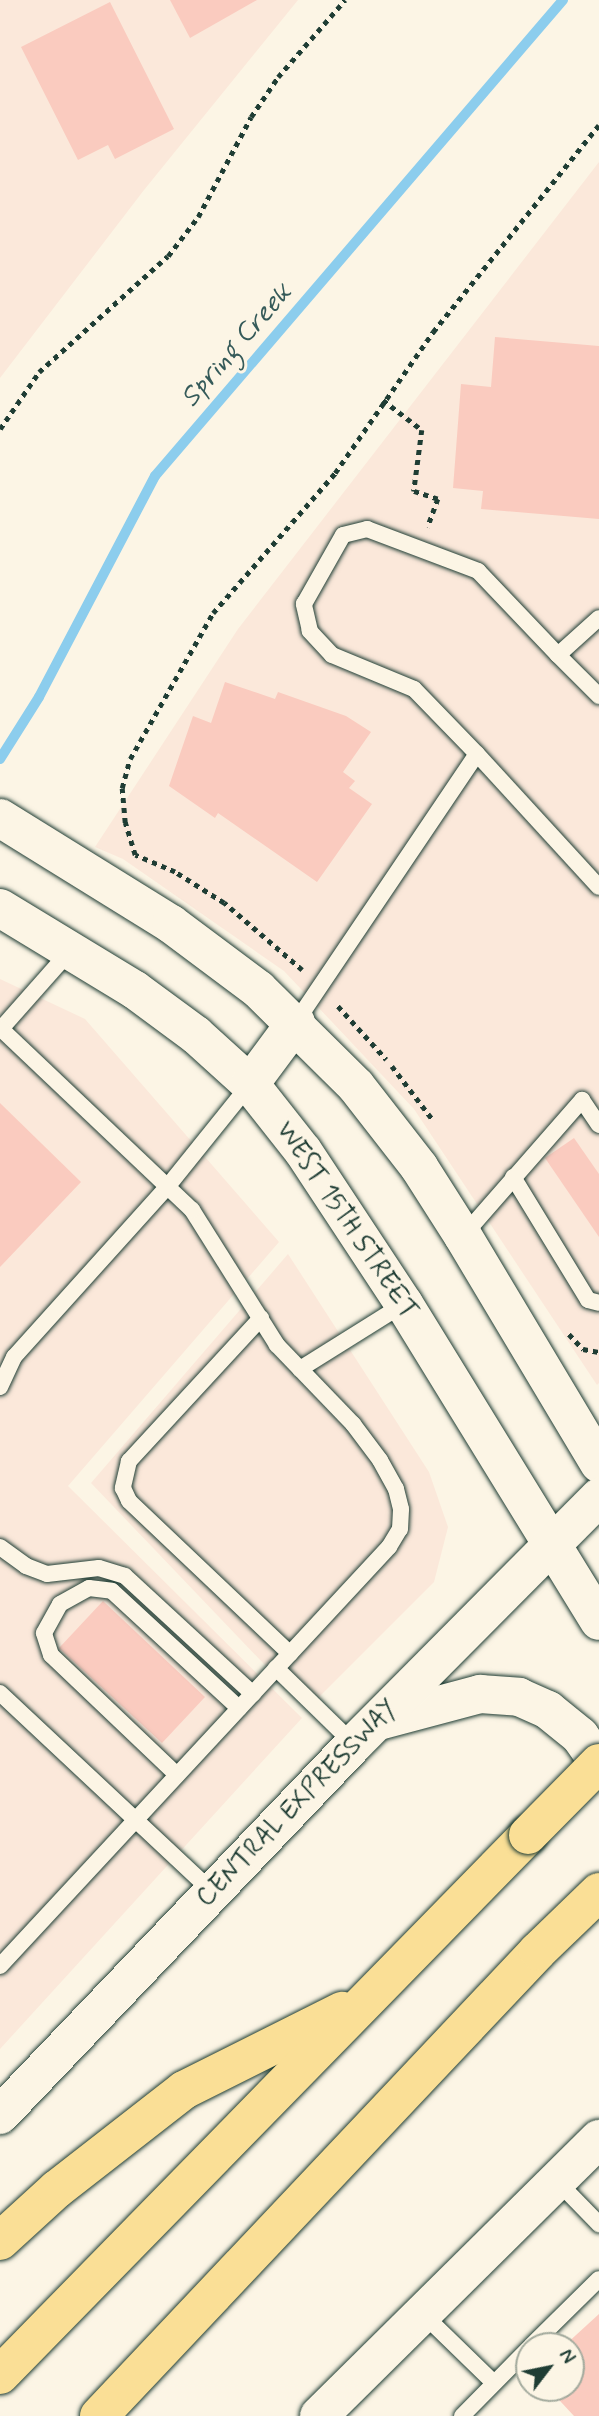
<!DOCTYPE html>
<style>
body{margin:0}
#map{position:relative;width:599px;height:2416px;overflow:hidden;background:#fcf5e5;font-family:Mynerve,sans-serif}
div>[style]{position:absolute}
.built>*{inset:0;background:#fbe8da}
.stream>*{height:10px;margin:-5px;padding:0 5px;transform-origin:5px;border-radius:5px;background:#8ccded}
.building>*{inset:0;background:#facbbf}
.path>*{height:4.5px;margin-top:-2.25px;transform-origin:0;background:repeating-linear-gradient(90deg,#1f3d34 0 5px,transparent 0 10px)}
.roads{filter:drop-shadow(0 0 2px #1f3d34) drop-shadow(0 0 2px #1f3d34)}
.lane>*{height:16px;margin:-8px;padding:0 8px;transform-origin:8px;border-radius:8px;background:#fcf5e5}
.secondary>*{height:38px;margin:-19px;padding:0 19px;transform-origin:19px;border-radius:19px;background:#fcf5e5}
.highway>*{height:38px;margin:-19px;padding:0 19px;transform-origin:19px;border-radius:19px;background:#fadf96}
.bridges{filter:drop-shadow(0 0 2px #1f3d34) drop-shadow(0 0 2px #1f3d34)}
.highway-bridge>*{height:38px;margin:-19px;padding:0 19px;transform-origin:19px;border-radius:19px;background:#fadf96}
span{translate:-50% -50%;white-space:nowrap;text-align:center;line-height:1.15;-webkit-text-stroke:6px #fcf5e5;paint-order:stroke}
.street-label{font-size:26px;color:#1f3d34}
.water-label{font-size:28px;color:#355a59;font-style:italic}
.north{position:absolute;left:515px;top:2332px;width:70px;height:70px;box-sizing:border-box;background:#fcf5e5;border:2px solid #a4ab9e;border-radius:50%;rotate:58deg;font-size:19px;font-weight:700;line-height:28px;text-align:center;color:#1f3d34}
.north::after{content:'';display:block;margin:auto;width:24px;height:32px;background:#1f3d34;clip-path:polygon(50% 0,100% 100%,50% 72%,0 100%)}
</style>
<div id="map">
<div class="built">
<div style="clip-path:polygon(0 0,298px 0,144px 190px,0 378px)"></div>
<div style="clip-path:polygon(599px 162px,599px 1383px,597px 1385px,414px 1109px,284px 971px,123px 859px,95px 847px,238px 629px)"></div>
<div style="clip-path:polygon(0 979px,85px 1019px,279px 1242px,68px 1486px,302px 1718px,0 2049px)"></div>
<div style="clip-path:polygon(288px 1254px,429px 1472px,448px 1527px,434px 1582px,307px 1709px,91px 1483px)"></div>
</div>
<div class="stream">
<div style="left:0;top:759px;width:73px;rotate:-57.8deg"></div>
<div style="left:39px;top:697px;width:250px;rotate:-62.3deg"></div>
<div style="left:155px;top:476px;width:627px;rotate:-49.4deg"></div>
</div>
<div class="building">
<div style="clip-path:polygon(170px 0,257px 0,190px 38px)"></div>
<div style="clip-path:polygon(110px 2px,174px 129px,115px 159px,108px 145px,78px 160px,21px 47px)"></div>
<div style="clip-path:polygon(495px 337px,599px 346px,599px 519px,481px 509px,483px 491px,453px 488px,461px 384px,491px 387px)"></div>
<div style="clip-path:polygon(225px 682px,275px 699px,278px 692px,346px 716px,371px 732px,343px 772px,355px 781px,349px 788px,372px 804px,317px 882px,218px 813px,215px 818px,169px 786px,193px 716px,211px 723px)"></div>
<div style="clip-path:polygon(0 1103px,81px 1182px,0 1267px)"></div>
<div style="clip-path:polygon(574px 1138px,599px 1174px,599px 1237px,545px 1158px)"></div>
<div style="clip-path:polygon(103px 1601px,205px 1697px,162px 1743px,59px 1648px)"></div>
<div style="clip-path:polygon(599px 2314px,599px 2416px,574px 2416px,548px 2388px,571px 2388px,571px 2346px,564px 2346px)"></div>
</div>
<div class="path">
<div style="left:383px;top:400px;width:49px;rotate:37.6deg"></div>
<div style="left:422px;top:430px;width:62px;rotate:97.5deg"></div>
<div style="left:414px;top:491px;width:25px;rotate:18deg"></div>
<div style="left:438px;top:499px;width:30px;rotate:110deg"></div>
<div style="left:0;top:429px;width:69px;rotate:-55.6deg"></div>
<div style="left:39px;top:372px;width:173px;rotate:-42deg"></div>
<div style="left:168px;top:256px;width:49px;rotate:-52.4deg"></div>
<div style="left:198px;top:217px;width:113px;rotate:-62.1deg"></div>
<div style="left:251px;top:117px;width:48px;rotate:-56deg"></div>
<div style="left:278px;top:77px;width:102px;rotate:-49deg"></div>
<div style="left:302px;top:970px;width:103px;rotate:-139.3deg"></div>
<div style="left:224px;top:903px;width:58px;rotate:-147.7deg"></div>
<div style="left:175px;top:872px;width:43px;rotate:-157deg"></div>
<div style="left:135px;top:855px;width:34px;rotate:-107deg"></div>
<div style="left:125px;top:823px;width:35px;rotate:-95deg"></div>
<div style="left:122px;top:788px;width:30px;rotate:-75deg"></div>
<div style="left:130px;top:759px;width:168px;rotate:-60.4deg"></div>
<div style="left:213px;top:613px;width:186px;rotate:-48.9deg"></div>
<div style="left:335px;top:473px;width:172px;rotate:-55.2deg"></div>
<div style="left:433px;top:332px;width:265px;rotate:-51.3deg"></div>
<div style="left:338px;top:1006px;width:72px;rotate:47.8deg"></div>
<div style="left:392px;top:1066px;width:68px;rotate:52.8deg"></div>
<div style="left:569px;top:1334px;width:21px;rotate:47deg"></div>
<div style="left:583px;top:1349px;width:16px;rotate:11deg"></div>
</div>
<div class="roads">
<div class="lane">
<div style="left:558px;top:655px;width:58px;rotate:45deg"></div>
<div style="left:477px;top:754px;width:180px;rotate:47.5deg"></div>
<div style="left:296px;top:1022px;width:323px;rotate:-56deg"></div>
<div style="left:477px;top:754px;width:91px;rotate:-134.1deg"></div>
<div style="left:414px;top:689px;width:89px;rotate:-157.5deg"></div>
<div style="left:332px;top:655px;width:33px;rotate:-133deg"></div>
<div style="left:310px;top:631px;width:28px;rotate:-103deg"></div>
<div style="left:304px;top:604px;width:79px;rotate:-60.5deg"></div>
<div style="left:343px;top:535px;width:25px;rotate:-14deg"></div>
<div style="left:367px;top:529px;width:119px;rotate:20.7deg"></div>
<div style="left:478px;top:571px;width:116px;rotate:46.4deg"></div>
<div style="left:558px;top:655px;width:55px;rotate:-42.1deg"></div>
<div style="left:0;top:1030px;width:106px;rotate:-48.5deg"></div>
<div style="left:513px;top:1177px;width:144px;rotate:58.6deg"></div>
<div style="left:588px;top:1300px;width:11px;rotate:15deg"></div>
<div style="left:463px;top:1236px;width:181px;rotate:-48.8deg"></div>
<div style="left:582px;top:1100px;width:30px;rotate:56deg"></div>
<div style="left:261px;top:1318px;width:195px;rotate:132.7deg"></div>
<div style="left:129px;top:1461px;width:28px;rotate:103deg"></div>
<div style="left:123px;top:1488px;width:14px;rotate:65deg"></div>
<div style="left:129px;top:1501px;width:222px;rotate:43.5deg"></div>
<div style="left:300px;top:1369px;width:123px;rotate:-32deg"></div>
<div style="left:0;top:1387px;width:33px;rotate:-65deg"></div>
<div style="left:14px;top:1357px;width:230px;rotate:-48deg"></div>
<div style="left:168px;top:1186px;width:131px;rotate:-51.2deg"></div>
<div style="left:0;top:1547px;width:32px;rotate:36deg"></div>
<div style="left:26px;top:1566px;width:22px;rotate:21deg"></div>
<div style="left:47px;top:1574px;width:52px;rotate:-6.6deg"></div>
<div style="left:99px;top:1568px;width:27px;rotate:17deg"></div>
<div style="left:125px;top:1576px;width:174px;rotate:42.7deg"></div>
<div style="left:276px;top:1668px;width:109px;rotate:44.3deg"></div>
<div style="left:0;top:1693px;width:291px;rotate:43.1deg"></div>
<div style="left:177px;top:1775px;width:174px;rotate:-136.4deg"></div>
<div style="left:51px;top:1655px;width:23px;rotate:-108deg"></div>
<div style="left:44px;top:1633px;width:33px;rotate:-61deg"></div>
<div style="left:60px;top:1604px;width:33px;rotate:-29deg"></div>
<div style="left:89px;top:1588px;width:23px;rotate:7deg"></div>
<div style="left:112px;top:1591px;width:173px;rotate:42.7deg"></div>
<div style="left:0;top:1966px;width:572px;rotate:-47.13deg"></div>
<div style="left:389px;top:1547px;width:21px;rotate:-59deg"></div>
<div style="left:400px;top:1529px;width:20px;rotate:-87deg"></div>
<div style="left:401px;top:1509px;width:21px;rotate:-104deg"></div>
<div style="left:396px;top:1489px;width:33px;rotate:-119deg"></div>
<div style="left:380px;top:1460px;width:45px;rotate:-126.9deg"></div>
<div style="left:353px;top:1424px;width:110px;rotate:-133.9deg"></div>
<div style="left:277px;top:1345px;width:160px;rotate:-122.2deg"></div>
<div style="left:192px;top:1210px;width:263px;rotate:-136.5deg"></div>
<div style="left:556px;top:2180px;width:62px;rotate:45.7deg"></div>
<div style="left:423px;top:2314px;width:99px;rotate:44.2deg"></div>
<div style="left:531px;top:2346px;width:95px;rotate:-44.6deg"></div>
<div style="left:462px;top:2416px;width:95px;rotate:-45.4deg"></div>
</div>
<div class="secondary">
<div style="left:0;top:818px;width:201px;rotate:31.8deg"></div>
<div style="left:171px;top:924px;width:109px;rotate:36.8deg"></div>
<div style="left:258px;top:989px;width:138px;rotate:44.7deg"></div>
<div style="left:356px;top:1086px;width:103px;rotate:52.1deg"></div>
<div style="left:419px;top:1167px;width:82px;rotate:57.5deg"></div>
<div style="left:463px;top:1236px;width:265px;rotate:59.1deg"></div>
<div style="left:0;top:908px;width:158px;rotate:31.3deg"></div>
<div style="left:135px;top:990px;width:76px;rotate:36.4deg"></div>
<div style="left:196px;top:1035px;width:73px;rotate:42.2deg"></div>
<div style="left:250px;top:1084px;width:85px;rotate:51.7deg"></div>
<div style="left:303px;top:1151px;width:183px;rotate:56.6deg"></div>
<div style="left:404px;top:1304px;width:372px;rotate:58.4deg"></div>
<div style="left:250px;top:1084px;width:77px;rotate:-53.4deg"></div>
<div style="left:379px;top:1721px;width:105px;rotate:-15deg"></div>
<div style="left:480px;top:1694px;width:39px;rotate:4deg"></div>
<div style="left:519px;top:1697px;width:32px;rotate:24deg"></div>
<div style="left:548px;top:1710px;width:41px;rotate:39.1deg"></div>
<div style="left:580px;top:1736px;width:33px;rotate:55deg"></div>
<div style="left:0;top:2115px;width:513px;rotate:-46.34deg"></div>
<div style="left:354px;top:1744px;width:348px;rotate:-45.2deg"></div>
<div style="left:319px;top:2416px;width:394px;rotate:-44.7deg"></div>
</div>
<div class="highway">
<div style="left:0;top:2241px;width:77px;rotate:-42.4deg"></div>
<div style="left:57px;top:2189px;width:161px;rotate:-37.9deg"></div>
<div style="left:184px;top:2090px;width:177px;rotate:-26.6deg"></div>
<div style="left:0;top:2375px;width:755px;rotate:-45.64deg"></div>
<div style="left:99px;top:2416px;width:639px;rotate:-46.65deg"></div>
<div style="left:538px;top:1951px;width:85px;rotate:-44deg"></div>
</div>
</div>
<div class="bridges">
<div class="highway-bridge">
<div style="left:528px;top:1835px;width:101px;rotate:-45.4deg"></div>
</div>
</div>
<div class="street-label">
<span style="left:346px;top:1221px;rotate:56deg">WEST 15TH STREET</span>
<span style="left:298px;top:1804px;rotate:-46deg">CENTRAL EXPRESSWAY</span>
</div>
<div class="water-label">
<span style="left:237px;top:346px;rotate:-49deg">Spring Creek</span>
</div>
<div class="north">N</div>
</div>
